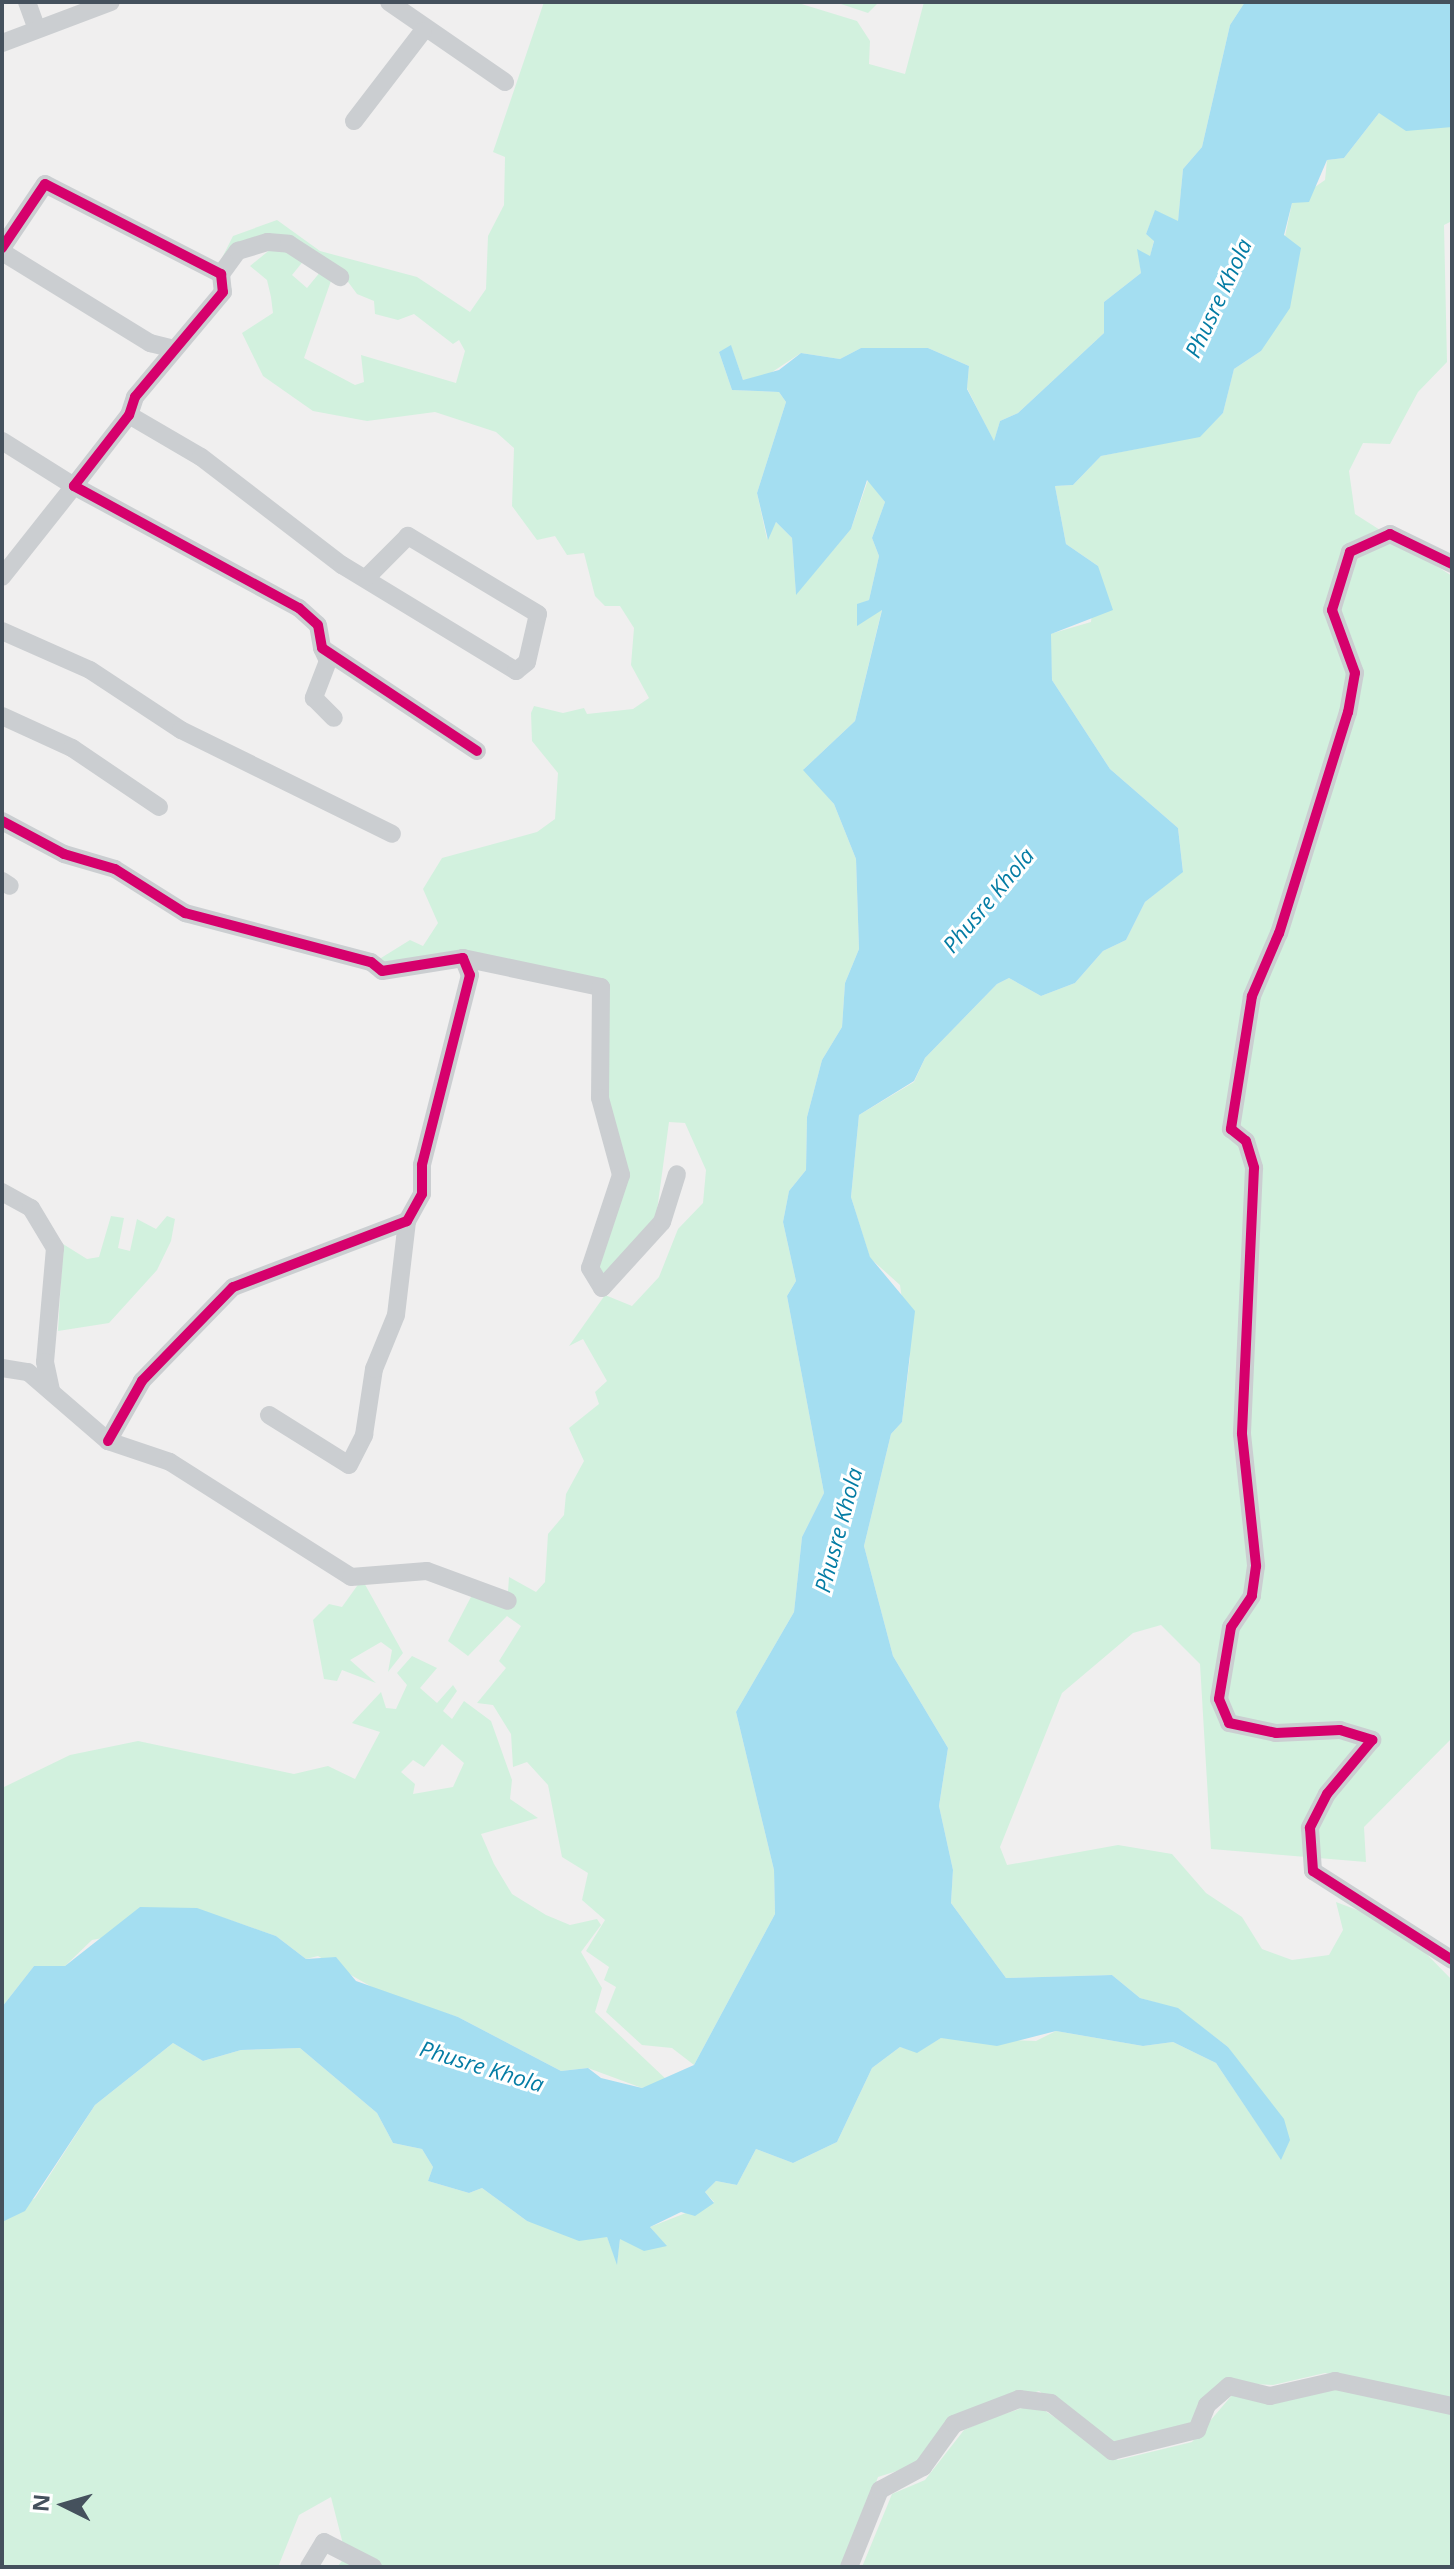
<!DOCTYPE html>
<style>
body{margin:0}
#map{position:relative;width:1454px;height:2569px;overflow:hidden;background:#f0efef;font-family:"Open Sans",sans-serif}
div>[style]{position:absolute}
.green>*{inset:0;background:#d2f1de}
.water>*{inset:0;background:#a4def1}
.street>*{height:18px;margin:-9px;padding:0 9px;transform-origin:9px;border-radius:9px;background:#cbced1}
.cycleway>*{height:10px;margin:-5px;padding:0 5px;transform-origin:5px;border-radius:5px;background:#d6006c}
span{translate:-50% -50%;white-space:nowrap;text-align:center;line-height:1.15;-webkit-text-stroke:6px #fff;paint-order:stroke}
.water-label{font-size:22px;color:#047ca4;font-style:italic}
.frame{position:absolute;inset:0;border:4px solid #45515d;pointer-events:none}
.north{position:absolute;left:24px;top:2465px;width:80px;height:80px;-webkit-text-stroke:6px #fff;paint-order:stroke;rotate:275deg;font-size:22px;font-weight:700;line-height:32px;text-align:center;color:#45515d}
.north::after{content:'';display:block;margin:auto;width:28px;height:36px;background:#45515d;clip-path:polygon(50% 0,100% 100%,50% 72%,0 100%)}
</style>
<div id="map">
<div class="green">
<div style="clip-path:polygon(544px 2px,795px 2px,857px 21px,870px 41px,869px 64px,905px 74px,924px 2px,1245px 2px,1230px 25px,1202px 147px,1183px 169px,1178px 222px,1155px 211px,1146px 234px,1154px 240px,1150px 257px,1138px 250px,1141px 273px,1104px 302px,1104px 333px,1018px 413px,1000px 421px,994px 442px,967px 388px,969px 366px,928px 348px,861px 348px,840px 359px,801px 353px,763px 378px,743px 380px,731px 346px,719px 352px,732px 390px,779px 392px,786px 402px,757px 493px,767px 539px,776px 522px,792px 538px,796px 594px,851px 529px,868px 480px,885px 502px,872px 538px,879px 556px,869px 600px,857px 605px,857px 625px,882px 609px,855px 721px,804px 769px,834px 804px,856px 859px,859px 949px,845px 983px,842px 1027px,822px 1060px,807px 1117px,806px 1170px,789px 1191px,783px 1222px,796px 1281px,787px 1296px,824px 1493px,802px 1537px,794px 1612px,736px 1712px,774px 1870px,775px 1914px,694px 2065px,672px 2048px,642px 2045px,606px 2012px,616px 1987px,604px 1980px,609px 1967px,586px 1951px,605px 1920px,582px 1900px,588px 1873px,562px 1857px,548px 1785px,527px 1762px,513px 1767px,511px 1734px,493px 1705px,477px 1703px,506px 1668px,499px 1661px,521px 1626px,507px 1616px,468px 1656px,448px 1641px,473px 1593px,507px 1606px,509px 1577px,536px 1592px,545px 1582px,548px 1534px,564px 1515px,566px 1494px,584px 1461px,569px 1428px,599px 1404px,595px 1392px,607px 1381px,583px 1339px,569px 1346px,605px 1295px,632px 1306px,659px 1277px,678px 1229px,703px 1203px,706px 1170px,685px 1123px,669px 1122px,656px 1218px,603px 1275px,596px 1260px,624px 1175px,602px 1089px,609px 984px,468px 952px,385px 962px,372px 960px,348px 947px,381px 958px,410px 940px,423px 946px,438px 923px,423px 889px,442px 858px,537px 832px,555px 819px,558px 773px,532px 741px,531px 713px,534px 706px,563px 713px,584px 708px,587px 714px,633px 709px,649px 698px,631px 665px,634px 628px,620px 606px,605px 606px,595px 596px,584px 553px,567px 555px,555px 536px,537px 540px,512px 506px,514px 448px,496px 432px,435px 412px,367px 421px,313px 411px,263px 376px,242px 333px,273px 313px,271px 297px,267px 280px,250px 266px,277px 244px,305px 259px,292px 275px,307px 288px,321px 271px,332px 278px,304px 358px,355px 385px,364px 382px,361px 355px,456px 383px,465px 351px,459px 340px,453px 344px,414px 314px,398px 320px,375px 314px,374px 301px,357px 294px,343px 275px,280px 237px,240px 243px,217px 268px,233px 236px,277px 220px,320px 251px,417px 277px,470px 312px,486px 289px,488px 236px,504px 205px,505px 157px,493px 152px)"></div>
<div style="clip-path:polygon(835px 2px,879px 2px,868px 13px)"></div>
<div style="clip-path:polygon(1379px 113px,1452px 127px,1452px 221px,1444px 225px,1447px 362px,1418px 392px,1390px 444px,1363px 443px,1349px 471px,1355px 514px,1452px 576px,1452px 1738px,1364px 1827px,1366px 1862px,1211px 1849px,1200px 1664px,1161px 1625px,1133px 1633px,1062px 1693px,1000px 1847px,1007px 1865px,1118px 1845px,1172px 1854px,1206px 1893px,1242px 1917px,1262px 1949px,1292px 1960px,1329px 1955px,1343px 1930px,1336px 1902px,1399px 1926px,1452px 1980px,1452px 2400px,1325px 2373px,1273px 2385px,1223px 2382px,1197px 2425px,1112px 2444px,1039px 2391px,948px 2422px,916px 2465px,878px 2477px,844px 2567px,337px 2567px,346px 2556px,331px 2497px,299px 2515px,278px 2567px,2px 2567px,2px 2222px,35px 2198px,95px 2105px,173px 2043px,203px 2061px,241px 2050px,300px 2048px,377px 2113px,393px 2143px,422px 2149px,433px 2167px,428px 2181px,469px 2193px,482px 2188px,527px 2221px,607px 2237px,617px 2263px,620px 2239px,666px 2246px,650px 2227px,714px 2202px,705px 2192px,716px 2181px,737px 2185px,756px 2149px,793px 2163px,837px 2142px,872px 2068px,900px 2047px,917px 2052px,941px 2038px,1036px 2041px,1056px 2031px,1143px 2046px,1173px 2042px,1216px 2063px,1281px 2159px,1252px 2083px,1228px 2047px,1178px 2009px,1140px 1998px,1112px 1975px,1006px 1978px,951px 1903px,953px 1870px,939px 1806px,948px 1748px,893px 1656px,864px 1546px,891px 1434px,902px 1422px,910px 1358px,900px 1285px,870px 1258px,851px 1197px,859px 1115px,914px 1082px,925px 1058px,997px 984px,1009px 978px,1041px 996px,1075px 983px,1103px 951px,1126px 940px,1145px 902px,1183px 871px,1178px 828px,1110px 769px,1052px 680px,1050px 634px,1091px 622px,1098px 566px,1066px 544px,1055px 486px,1073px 485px,1101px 456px,1200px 436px,1223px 413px,1234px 369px,1261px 351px,1292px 203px,1325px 180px,1327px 160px,1344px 158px)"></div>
<div style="clip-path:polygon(111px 1216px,124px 1218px,118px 1248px,130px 1251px,137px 1219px,156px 1229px,167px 1216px,175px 1219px,171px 1241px,157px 1270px,109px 1323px,58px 1331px,63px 1244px,87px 1259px,99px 1257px)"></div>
<div style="clip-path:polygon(362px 1579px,403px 1653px,388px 1672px,392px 1650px,381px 1642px,350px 1660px,376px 1683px,342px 1670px,337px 1681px,324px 1679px,313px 1620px,329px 1604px,342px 1607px)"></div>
<div style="clip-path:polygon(evenodd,412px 1656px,437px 1668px,420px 1688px,437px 1703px,453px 1685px,457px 1691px,443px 1711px,452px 1719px,464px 1701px,491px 1721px,512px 1780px,510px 1799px,538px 1818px,481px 1834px,494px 1864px,512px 1894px,546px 1915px,570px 1925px,597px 1919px,601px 1925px,581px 1952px,602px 1988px,595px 2012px,667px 2080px,642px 2088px,588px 2068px,561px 2071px,458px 2017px,384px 1994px,318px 1956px,306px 1959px,276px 1936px,218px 1916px,92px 1940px,65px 1966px,34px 1966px,2px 2007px,2px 1788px,70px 1755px,138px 1741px,294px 1774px,328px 1766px,355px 1779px,380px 1732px,352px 1723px,381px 1692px,386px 1708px,396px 1709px,407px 1685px,397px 1673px,412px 1656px,442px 1744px,464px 1763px,453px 1787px,413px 1794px,415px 1784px,401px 1772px,413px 1760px,424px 1767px,442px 1744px)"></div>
<div style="clip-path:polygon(1324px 2385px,1452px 2410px,1452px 2567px,862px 2567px,892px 2494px,925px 2480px,964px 2430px,994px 2417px,1035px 2404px,1118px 2460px,1192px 2442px,1233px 2394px)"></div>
</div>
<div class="water">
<div style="clip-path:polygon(1245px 2px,1452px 2px,1452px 127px,1406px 131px,1379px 113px,1344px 158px,1327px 160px,1309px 202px,1292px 203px,1284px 235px,1301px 248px,1290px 308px,1261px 351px,1234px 369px,1223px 413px,1200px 437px,1101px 456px,1073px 485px,1055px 486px,1066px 544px,1098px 566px,1113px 610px,1051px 634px,1052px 680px,1110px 769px,1178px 828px,1183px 872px,1145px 902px,1126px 940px,1103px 951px,1075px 983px,1041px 996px,1009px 978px,997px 984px,925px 1058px,914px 1081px,859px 1115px,851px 1197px,870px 1257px,915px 1311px,902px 1422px,891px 1434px,864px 1546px,893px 1656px,948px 1748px,939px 1806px,953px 1870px,951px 1903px,1006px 1978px,1112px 1975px,1140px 1998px,1178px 2008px,1228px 2047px,1284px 2119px,1290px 2140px,1281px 2160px,1216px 2063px,1173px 2042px,1143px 2046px,1056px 2031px,997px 2046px,941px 2038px,917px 2053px,900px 2047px,872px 2068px,837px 2142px,793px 2163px,756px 2149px,737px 2185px,716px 2181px,705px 2192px,714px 2203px,695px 2216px,681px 2212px,650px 2227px,667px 2246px,644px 2251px,620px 2239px,617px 2265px,607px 2237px,579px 2241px,527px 2221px,482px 2188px,469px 2193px,428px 2181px,433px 2167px,422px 2149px,393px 2143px,377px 2113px,300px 2048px,241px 2050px,203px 2061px,173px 2043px,95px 2105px,25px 2211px,2px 2222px,2px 2007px,34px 1966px,65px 1966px,140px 1907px,197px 1908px,276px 1936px,306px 1959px,336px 1957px,356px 1981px,458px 2017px,561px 2071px,588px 2068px,601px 2078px,642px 2088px,694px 2065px,775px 1914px,774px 1870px,736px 1712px,794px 1612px,802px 1537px,824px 1493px,787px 1296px,796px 1281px,783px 1222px,789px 1191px,806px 1170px,807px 1117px,822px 1060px,842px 1027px,845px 983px,859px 949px,856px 859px,834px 804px,803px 770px,855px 721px,882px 610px,857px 626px,857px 604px,869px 600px,879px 556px,872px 538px,885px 502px,867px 480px,851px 529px,796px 595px,792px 538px,776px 522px,768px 540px,757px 493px,786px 402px,779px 392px,732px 390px,719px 352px,731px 345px,743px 380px,779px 370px,801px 353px,840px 359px,861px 348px,928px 348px,969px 366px,967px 389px,994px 441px,1000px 421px,1018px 413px,1104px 333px,1104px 302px,1141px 273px,1137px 249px,1150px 256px,1154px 241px,1146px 234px,1155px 210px,1178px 221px,1183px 169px,1202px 147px,1230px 25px)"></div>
</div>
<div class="street">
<div style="left:27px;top:2px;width:29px;rotate:70deg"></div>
<div style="left:389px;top:2px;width:141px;rotate:34.6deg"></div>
<div style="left:2px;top:43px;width:116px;rotate:-20.6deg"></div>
<div style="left:354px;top:121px;width:113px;rotate:-52.5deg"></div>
<div style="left:2px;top:248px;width:77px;rotate:-56.1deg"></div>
<div style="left:45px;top:184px;width:198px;rotate:27.1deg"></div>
<div style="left:221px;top:274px;width:18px;rotate:84deg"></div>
<div style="left:223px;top:292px;width:137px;rotate:130deg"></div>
<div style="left:135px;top:397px;width:19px;rotate:108deg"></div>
<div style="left:129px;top:415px;width:90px;rotate:127.8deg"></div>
<div style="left:74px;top:486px;width:256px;rotate:28.5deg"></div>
<div style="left:299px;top:608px;width:25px;rotate:42deg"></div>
<div style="left:318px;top:625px;width:23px;rotate:80deg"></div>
<div style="left:322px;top:648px;width:186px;rotate:33.6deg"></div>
<div style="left:2px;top:252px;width:174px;rotate:31.6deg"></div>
<div style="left:150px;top:343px;width:25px;rotate:14deg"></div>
<div style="left:221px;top:274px;width:29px;rotate:-54deg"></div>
<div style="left:238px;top:251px;width:31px;rotate:-17deg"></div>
<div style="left:268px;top:242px;width:21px;rotate:5deg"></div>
<div style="left:289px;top:244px;width:61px;rotate:32.9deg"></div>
<div style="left:129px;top:415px;width:83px;rotate:30.3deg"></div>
<div style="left:201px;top:457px;width:178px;rotate:37.5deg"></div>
<div style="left:342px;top:565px;width:204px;rotate:31.3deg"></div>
<div style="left:516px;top:671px;width:14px;rotate:-39deg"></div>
<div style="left:527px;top:662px;width:49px;rotate:-77.1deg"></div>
<div style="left:538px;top:614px;width:152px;rotate:-149deg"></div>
<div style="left:408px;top:536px;width:58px;rotate:135deg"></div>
<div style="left:2px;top:441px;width:85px;rotate:32deg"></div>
<div style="left:74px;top:486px;width:116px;rotate:128.4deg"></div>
<div style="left:1452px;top:564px;width:69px;rotate:-154.2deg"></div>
<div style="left:1390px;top:534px;width:44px;rotate:155.8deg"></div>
<div style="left:1350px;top:552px;width:61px;rotate:107.2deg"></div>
<div style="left:1332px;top:610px;width:67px;rotate:69.9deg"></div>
<div style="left:1355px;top:673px;width:40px;rotate:100deg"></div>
<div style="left:1348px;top:712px;width:232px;rotate:107.3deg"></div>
<div style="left:1279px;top:933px;width:69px;rotate:113.2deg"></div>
<div style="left:1252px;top:996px;width:135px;rotate:99deg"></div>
<div style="left:1231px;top:1129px;width:19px;rotate:39deg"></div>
<div style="left:1246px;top:1141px;width:28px;rotate:73deg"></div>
<div style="left:1254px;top:1168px;width:266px;rotate:92.6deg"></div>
<div style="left:1242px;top:1434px;width:133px;rotate:83.9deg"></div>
<div style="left:1256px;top:1566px;width:30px;rotate:98deg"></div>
<div style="left:1252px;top:1596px;width:37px;rotate:124deg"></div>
<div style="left:1231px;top:1627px;width:73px;rotate:99.5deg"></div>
<div style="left:1219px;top:1699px;width:26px;rotate:67deg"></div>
<div style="left:1229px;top:1723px;width:48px;rotate:12deg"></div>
<div style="left:1276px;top:1733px;width:64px;rotate:-2.7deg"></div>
<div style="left:1340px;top:1730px;width:34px;rotate:17deg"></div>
<div style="left:1372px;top:1740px;width:70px;rotate:129.8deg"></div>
<div style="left:1327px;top:1794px;width:38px;rotate:117deg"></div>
<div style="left:1310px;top:1828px;width:43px;rotate:86deg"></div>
<div style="left:1313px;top:1871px;width:165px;rotate:32.6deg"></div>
<div style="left:2px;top:631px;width:96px;rotate:23.9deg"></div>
<div style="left:90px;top:670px;width:109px;rotate:33.4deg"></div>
<div style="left:181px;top:730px;width:235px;rotate:26.2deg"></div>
<div style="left:322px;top:648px;width:14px;rotate:65deg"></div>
<div style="left:328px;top:661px;width:40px;rotate:111deg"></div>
<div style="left:314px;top:698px;width:28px;rotate:45deg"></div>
<div style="left:2px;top:716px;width:77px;rotate:24.6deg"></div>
<div style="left:72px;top:748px;width:105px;rotate:34.1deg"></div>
<div style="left:2px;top:821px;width:70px;rotate:28deg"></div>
<div style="left:64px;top:854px;width:53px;rotate:16.4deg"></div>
<div style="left:115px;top:869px;width:83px;rotate:32.2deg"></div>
<div style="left:185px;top:913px;width:192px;rotate:14.8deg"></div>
<div style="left:371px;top:962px;width:14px;rotate:39deg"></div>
<div style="left:382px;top:971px;width:82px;rotate:-9.1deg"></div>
<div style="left:463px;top:958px;width:18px;rotate:68deg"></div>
<div style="left:470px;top:975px;width:196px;rotate:104.2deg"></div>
<div style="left:422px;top:1165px;width:29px;rotate:90deg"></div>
<div style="left:422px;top:1194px;width:31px;rotate:119deg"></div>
<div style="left:407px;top:1221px;width:186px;rotate:159.2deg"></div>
<div style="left:233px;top:1287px;width:131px;rotate:134.1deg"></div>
<div style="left:142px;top:1381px;width:69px;rotate:119.5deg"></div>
<div style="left:2px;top:881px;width:9px;rotate:32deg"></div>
<div style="left:463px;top:958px;width:141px;rotate:11.9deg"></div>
<div style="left:601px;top:987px;width:111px;rotate:90.5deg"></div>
<div style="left:600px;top:1098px;width:80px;rotate:74.7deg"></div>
<div style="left:621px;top:1175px;width:98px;rotate:108.4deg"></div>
<div style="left:590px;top:1268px;width:23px;rotate:59deg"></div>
<div style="left:602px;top:1288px;width:89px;rotate:-47.7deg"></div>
<div style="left:662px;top:1222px;width:50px;rotate:-72.6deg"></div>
<div style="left:2px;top:1192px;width:33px;rotate:29deg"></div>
<div style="left:31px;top:1208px;width:47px;rotate:59deg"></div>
<div style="left:55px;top:1248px;width:114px;rotate:95deg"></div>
<div style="left:45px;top:1362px;width:30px;rotate:78deg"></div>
<div style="left:2px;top:1368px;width:26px;rotate:9deg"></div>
<div style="left:28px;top:1372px;width:106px;rotate:40.8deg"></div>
<div style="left:108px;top:1441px;width:65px;rotate:18.7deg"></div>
<div style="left:170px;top:1462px;width:214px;rotate:32.4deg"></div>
<div style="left:351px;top:1577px;width:76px;rotate:-4.5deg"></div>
<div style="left:427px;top:1571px;width:86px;rotate:20.3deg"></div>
<div style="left:269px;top:1415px;width:94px;rotate:32deg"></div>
<div style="left:349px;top:1465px;width:34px;rotate:-63deg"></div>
<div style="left:364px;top:1435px;width:67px;rotate:-81.4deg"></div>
<div style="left:374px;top:1369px;width:58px;rotate:-67.8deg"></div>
<div style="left:396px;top:1315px;width:95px;rotate:-83.3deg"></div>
<div style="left:309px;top:2567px;width:29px;rotate:-59deg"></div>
<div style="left:324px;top:2542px;width:55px;rotate:27deg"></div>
<div style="left:849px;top:2567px;width:83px;rotate:-68.1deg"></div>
<div style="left:880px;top:2490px;width:49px;rotate:-28.1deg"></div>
<div style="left:923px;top:2467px;width:53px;rotate:-54.2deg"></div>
<div style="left:954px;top:2424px;width:70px;rotate:-21deg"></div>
<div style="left:1019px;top:2399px;width:32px;rotate:7deg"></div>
<div style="left:1051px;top:2403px;width:78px;rotate:38.2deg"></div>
<div style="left:1112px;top:2451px;width:88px;rotate:-13.9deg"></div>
<div style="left:1197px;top:2430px;width:27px;rotate:-68deg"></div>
<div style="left:1207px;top:2405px;width:29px;rotate:-41deg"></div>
<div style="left:1229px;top:2386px;width:42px;rotate:13.7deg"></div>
<div style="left:1270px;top:2396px;width:67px;rotate:-13deg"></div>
<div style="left:1335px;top:2381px;width:120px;rotate:12.1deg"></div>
</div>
<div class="cycleway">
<div style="left:2px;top:248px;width:77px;rotate:-56.1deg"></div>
<div style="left:45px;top:184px;width:198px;rotate:27.1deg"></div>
<div style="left:221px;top:274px;width:18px;rotate:84deg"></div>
<div style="left:223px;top:292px;width:137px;rotate:130deg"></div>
<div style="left:135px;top:397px;width:19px;rotate:108deg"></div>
<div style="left:129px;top:415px;width:90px;rotate:127.8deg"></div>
<div style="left:74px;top:486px;width:256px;rotate:28.5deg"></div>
<div style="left:299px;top:608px;width:25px;rotate:42deg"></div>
<div style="left:318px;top:625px;width:23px;rotate:80deg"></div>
<div style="left:322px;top:648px;width:186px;rotate:33.6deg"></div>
<div style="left:1452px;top:564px;width:69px;rotate:-154.2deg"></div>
<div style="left:1390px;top:534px;width:44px;rotate:155.8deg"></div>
<div style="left:1350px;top:552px;width:61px;rotate:107.2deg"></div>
<div style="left:1332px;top:610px;width:67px;rotate:69.9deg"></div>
<div style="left:1355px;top:673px;width:40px;rotate:100deg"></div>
<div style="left:1348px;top:712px;width:232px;rotate:107.3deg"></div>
<div style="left:1279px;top:933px;width:69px;rotate:113.2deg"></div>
<div style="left:1252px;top:996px;width:135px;rotate:99deg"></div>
<div style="left:1231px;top:1129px;width:19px;rotate:39deg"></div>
<div style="left:1246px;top:1141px;width:28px;rotate:73deg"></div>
<div style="left:1254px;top:1168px;width:266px;rotate:92.6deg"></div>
<div style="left:1242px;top:1434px;width:133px;rotate:83.9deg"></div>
<div style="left:1256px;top:1566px;width:30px;rotate:98deg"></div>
<div style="left:1252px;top:1596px;width:37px;rotate:124deg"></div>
<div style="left:1231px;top:1627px;width:73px;rotate:99.5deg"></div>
<div style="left:1219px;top:1699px;width:26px;rotate:67deg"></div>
<div style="left:1229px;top:1723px;width:48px;rotate:12deg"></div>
<div style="left:1276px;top:1733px;width:64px;rotate:-2.7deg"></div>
<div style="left:1340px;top:1730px;width:34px;rotate:17deg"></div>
<div style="left:1372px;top:1740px;width:70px;rotate:129.8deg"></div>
<div style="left:1327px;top:1794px;width:38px;rotate:117deg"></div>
<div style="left:1310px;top:1828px;width:43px;rotate:86deg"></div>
<div style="left:1313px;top:1871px;width:165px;rotate:32.6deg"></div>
<div style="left:2px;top:821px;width:70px;rotate:28deg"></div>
<div style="left:64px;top:854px;width:53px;rotate:16.4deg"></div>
<div style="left:115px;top:869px;width:83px;rotate:32.2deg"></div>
<div style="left:185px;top:913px;width:192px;rotate:14.8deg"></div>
<div style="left:371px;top:962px;width:14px;rotate:39deg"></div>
<div style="left:382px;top:971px;width:82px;rotate:-9.1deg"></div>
<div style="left:463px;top:958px;width:18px;rotate:68deg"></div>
<div style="left:470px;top:975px;width:196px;rotate:104.2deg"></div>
<div style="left:422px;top:1165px;width:29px;rotate:90deg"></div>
<div style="left:422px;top:1194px;width:31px;rotate:119deg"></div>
<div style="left:407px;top:1221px;width:186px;rotate:159.2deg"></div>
<div style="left:233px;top:1287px;width:131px;rotate:134.1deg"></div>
<div style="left:142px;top:1381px;width:69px;rotate:119.5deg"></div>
</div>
<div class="water-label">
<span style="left:1218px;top:298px;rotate:-65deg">Phusre Khola</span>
<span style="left:988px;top:900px;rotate:-50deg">Phusre Khola</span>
<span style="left:838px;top:1530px;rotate:-75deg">Phusre Khola</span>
<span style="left:482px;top:2066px;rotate:17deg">Phusre Khola</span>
</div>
<div class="frame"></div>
<div class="north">N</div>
</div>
